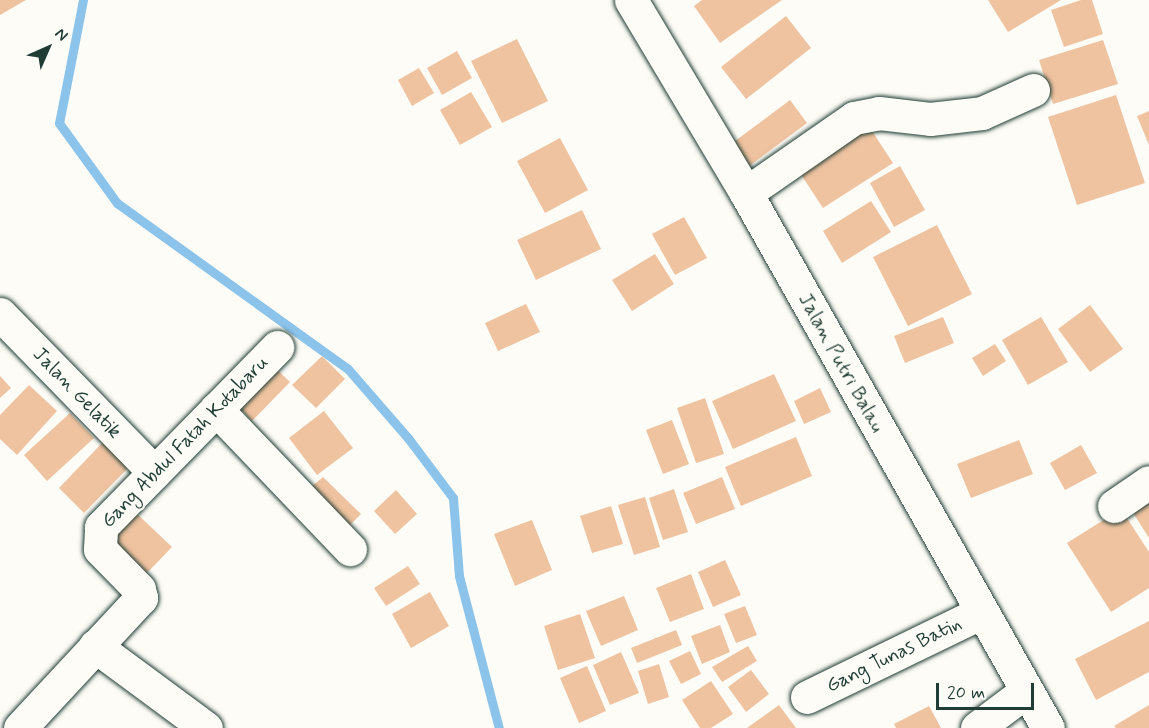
<!DOCTYPE html>
<style>
body{margin:0}
#map{position:relative;width:1149px;height:728px;overflow:hidden;background:#fdfcf7;font-family:Mynerve,sans-serif}
div>[style]{position:absolute}
.stream>*{height:9px;margin:-4.5px;padding:0 4.5px;transform-origin:4.5px;border-radius:4.5px;background:#8bc3ea}
.building>*{inset:0;background:#f0c3a0}
.roads{filter:drop-shadow(0 0 2px #1f3d34) drop-shadow(0 0 2px #1f3d34)}
.minor>*{height:33px;margin:-16.5px;padding:0 16.5px;transform-origin:16.5px;border-radius:16.5px;background:#fdfcf7}
.secondary>*{height:33px;margin:-16.5px;padding:0 16.5px;transform-origin:16.5px;border-radius:16.5px;background:#fdfcf7}
span{translate:-50% -50%;white-space:nowrap;text-align:center;line-height:1.15;-webkit-text-stroke:4.5px #fdfcf7;paint-order:stroke}
.street-label{font-size:20px;color:#1f3d34}
.north{position:absolute;left:18px;top:18px;width:60px;height:60px;-webkit-text-stroke:4px #fdfcf7;paint-order:stroke;rotate:45deg;font-size:16px;font-weight:700;line-height:24px;text-align:center;color:#1f3d34}
.north::after{content:'';display:block;margin:auto;width:21px;height:27px;background:#1f3d34;clip-path:polygon(50% 0,100% 100%,50% 72%,0 100%)}
.scale{position:absolute;left:936px;top:683px;width:98px;height:27px;box-sizing:border-box;border:3px solid #1f3d34;border-top:0;padding-left:8px;font-size:18px;line-height:21px;white-space:nowrap;color:#1f3d34;-webkit-text-stroke:4px #fdfcf7;paint-order:stroke}
</style>
<div id="map">
<div class="stream">
<div style="left:83px;top:0;width:125px;rotate:101deg"></div>
<div style="left:59px;top:123px;width:99px;rotate:54.1deg"></div>
<div style="left:117px;top:203px;width:284px;rotate:35.7deg"></div>
<div style="left:348px;top:369px;width:91px;rotate:49deg"></div>
<div style="left:408px;top:438px;width:75px;rotate:53.1deg"></div>
<div style="left:453px;top:498px;width:78px;rotate:85.6deg"></div>
<div style="left:459px;top:576px;width:157px;rotate:75.3deg"></div>
</div>
<div class="building">
<div style="clip-path:polygon(0 0,26px 0,0 15px)"></div>
<div style="clip-path:polygon(702px 0,782px 0,720px 43px,694px 6px)"></div>
<div style="clip-path:polygon(988px 0,1061px 0,1008px 32px)"></div>
<div style="clip-path:polygon(1081px 0,1092px 0,1103px 34px,1064px 47px,1051px 10px)"></div>
<div style="clip-path:polygon(786px 16px,811px 48px,746px 99px,721px 67px)"></div>
<div style="clip-path:polygon(517px 39px,548px 101px,502px 123px,471px 61px)"></div>
<div style="clip-path:polygon(1103px 40px,1118px 84px,1053px 104px,1039px 60px)"></div>
<div style="clip-path:polygon(457px 51px,472px 78px,442px 95px,427px 68px)"></div>
<div style="clip-path:polygon(419px 68px,434px 93px,412px 106px,398px 80px)"></div>
<div style="clip-path:polygon(471px 92px,492px 127px,460px 145px,440px 110px)"></div>
<div style="clip-path:polygon(1116px 95px,1145px 183px,1077px 205px,1048px 117px)"></div>
<div style="clip-path:polygon(790px 100px,807px 123px,748px 167px,731px 144px)"></div>
<div style="clip-path:polygon(1149px 111px,1149px 145px,1137px 116px)"></div>
<div style="clip-path:polygon(868px 125px,893px 163px,823px 208px,798px 170px)"></div>
<div style="clip-path:polygon(560px 138px,588px 190px,545px 213px,517px 161px)"></div>
<div style="clip-path:polygon(900px 166px,925px 210px,894px 227px,870px 183px)"></div>
<div style="clip-path:polygon(871px 201px,891px 232px,842px 263px,823px 231px)"></div>
<div style="clip-path:polygon(582px 210px,601px 249px,536px 280px,517px 240px)"></div>
<div style="clip-path:polygon(684px 217px,707px 258px,675px 275px,652px 234px)"></div>
<div style="clip-path:polygon(937px 225px,972px 294px,908px 326px,873px 257px)"></div>
<div style="clip-path:polygon(655px 254px,674px 284px,632px 311px,612px 280px)"></div>
<div style="clip-path:polygon(526px 304px,540px 332px,498px 351px,485px 323px)"></div>
<div style="clip-path:polygon(1090px 305px,1123px 349px,1090px 372px,1058px 329px)"></div>
<div style="clip-path:polygon(943px 317px,954px 343px,905px 363px,894px 336px)"></div>
<div style="clip-path:polygon(1041px 317px,1068px 362px,1028px 385px,1002px 340px)"></div>
<div style="clip-path:polygon(995px 344px,1006px 361px,983px 376px,972px 358px)"></div>
<div style="clip-path:polygon(322px 356px,345px 379px,316px 408px,292px 385px)"></div>
<div style="clip-path:polygon(270px 363px,290px 382px,252px 421px,232px 400px)"></div>
<div style="clip-path:polygon(774px 374px,796px 421px,733px 449px,712px 401px)"></div>
<div style="clip-path:polygon(0 376px,11px 388px,0 398px)"></div>
<div style="clip-path:polygon(29px 385px,57px 411px,17px 455px,0 439px,0 415px)"></div>
<div style="clip-path:polygon(820px 388px,831px 412px,804px 424px,794px 401px)"></div>
<div style="clip-path:polygon(705px 398px,724px 454px,696px 463px,677px 408px)"></div>
<div style="clip-path:polygon(324px 411px,353px 448px,317px 475px,289px 438px)"></div>
<div style="clip-path:polygon(70px 413px,94px 438px,47px 481px,24px 455px)"></div>
<div style="clip-path:polygon(672px 420px,689px 464px,663px 474px,646px 430px)"></div>
<div style="clip-path:polygon(796px 437px,812px 476px,741px 506px,725px 467px)"></div>
<div style="clip-path:polygon(1019px 440px,1033px 474px,971px 498px,957px 464px)"></div>
<div style="clip-path:polygon(104px 441px,130px 466px,84px 513px,59px 488px)"></div>
<div style="clip-path:polygon(1081px 445px,1097px 473px,1065px 490px,1050px 463px)"></div>
<div style="clip-path:polygon(323px 477px,361px 514px,342px 533px,304px 493px)"></div>
<div style="clip-path:polygon(722px 477px,735px 509px,696px 524px,683px 493px)"></div>
<div style="clip-path:polygon(674px 489px,688px 532px,663px 540px,649px 498px)"></div>
<div style="clip-path:polygon(1149px 489px,1149px 538px,1127px 503px)"></div>
<div style="clip-path:polygon(396px 490px,417px 514px,395px 534px,374px 511px)"></div>
<div style="clip-path:polygon(645px 497px,660px 547px,634px 555px,618px 505px)"></div>
<div style="clip-path:polygon(611px 506px,623px 544px,592px 553px,580px 516px)"></div>
<div style="clip-path:polygon(132px 509px,172px 547px,145px 575px,105px 538px)"></div>
<div style="clip-path:polygon(1121px 509px,1149px 552px,1149px 588px,1111px 612px,1067px 543px)"></div>
<div style="clip-path:polygon(532px 520px,552px 570px,515px 586px,494px 534px)"></div>
<div style="clip-path:polygon(725px 560px,741px 595px,713px 607px,698px 572px)"></div>
<div style="clip-path:polygon(408px 566px,420px 584px,386px 606px,374px 588px)"></div>
<div style="clip-path:polygon(691px 574px,704px 609px,670px 622px,656px 588px)"></div>
<div style="clip-path:polygon(430px 592px,449px 626px,411px 648px,392px 614px)"></div>
<div style="clip-path:polygon(624px 596px,638px 630px,601px 646px,586px 611px)"></div>
<div style="clip-path:polygon(745px 606px,757px 635px,736px 643px,724px 614px)"></div>
<div style="clip-path:polygon(580px 614px,595px 658px,558px 670px,544px 626px)"></div>
<div style="clip-path:polygon(1149px 621px,1149px 672px,1096px 700px,1075px 659px)"></div>
<div style="clip-path:polygon(720px 625px,730px 652px,702px 664px,691px 636px)"></div>
<div style="clip-path:polygon(676px 630px,682px 645px,637px 663px,631px 648px)"></div>
<div style="clip-path:polygon(748px 646px,757px 661px,722px 682px,712px 667px)"></div>
<div style="clip-path:polygon(690px 651px,701px 674px,681px 684px,669px 661px)"></div>
<div style="clip-path:polygon(621px 652px,639px 693px,610px 705px,593px 665px)"></div>
<div style="clip-path:polygon(659px 664px,669px 697px,648px 704px,638px 671px)"></div>
<div style="clip-path:polygon(587px 666px,606px 711px,579px 723px,560px 678px)"></div>
<div style="clip-path:polygon(751px 670px,769px 694px,746px 712px,728px 687px)"></div>
<div style="clip-path:polygon(711px 681px,733px 714px,711px 728px,700px 728px,682px 700px)"></div>
<div style="clip-path:polygon(779px 705px,796px 728px,747px 728px)"></div>
<div style="clip-path:polygon(1149px 705px,1149px 728px,1116px 728px,1114px 726px)"></div>
<div style="clip-path:polygon(929px 706px,941px 728px,896px 728px,894px 724px)"></div>
</div>
<div class="roads">
<div class="minor">
<div style="left:746px;top:193px;width:131px;rotate:-34.8deg"></div>
<div style="left:854px;top:118px;width:25px;rotate:-11deg"></div>
<div style="left:879px;top:113px;width:51px;rotate:6.7deg"></div>
<div style="left:930px;top:119px;width:52px;rotate:-6.6deg"></div>
<div style="left:982px;top:113px;width:56px;rotate:-24.3deg"></div>
<div style="left:0;top:314px;width:221px;rotate:45.7deg"></div>
<div style="left:216px;top:409px;width:194px;rotate:46.3deg"></div>
<div style="left:1114px;top:506px;width:42px;rotate:-34.4deg"></div>
<div style="left:95px;top:646px;width:138px;rotate:36.5deg"></div>
<div style="left:807px;top:697px;width:192px;rotate:-25.9deg"></div>
<div style="left:20px;top:728px;width:178px;rotate:-47.1deg"></div>
<div style="left:141px;top:598px;width:9px;rotate:-103deg"></div>
<div style="left:139px;top:589px;width:56px;rotate:-134.3deg"></div>
<div style="left:100px;top:549px;width:22px;rotate:-87deg"></div>
<div style="left:101px;top:527px;width:252px;rotate:-45.6deg"></div>
<div style="left:977px;top:728px;width:60px;rotate:-36.9deg"></div>
</div>
<div class="secondary">
<div style="left:631px;top:0;width:225px;rotate:59.2deg"></div>
<div style="left:746px;top:193px;width:614px;rotate:60.56deg"></div>
</div>
</div>
<div class="street-label">
<span style="left:841px;top:363px;rotate:61deg">Jalan Putri Balau</span>
<span style="left:77px;top:393px;rotate:46deg">Jalan Gelatik</span>
<span style="left:185px;top:442px;rotate:-46deg">Gang Abdul Fatah Kotabaru</span>
<span style="left:894px;top:655px;rotate:-26deg">Gang Tunas Batin</span>
</div>
<div class="north">N</div>
<div class="scale">20 m</div>
</div>
